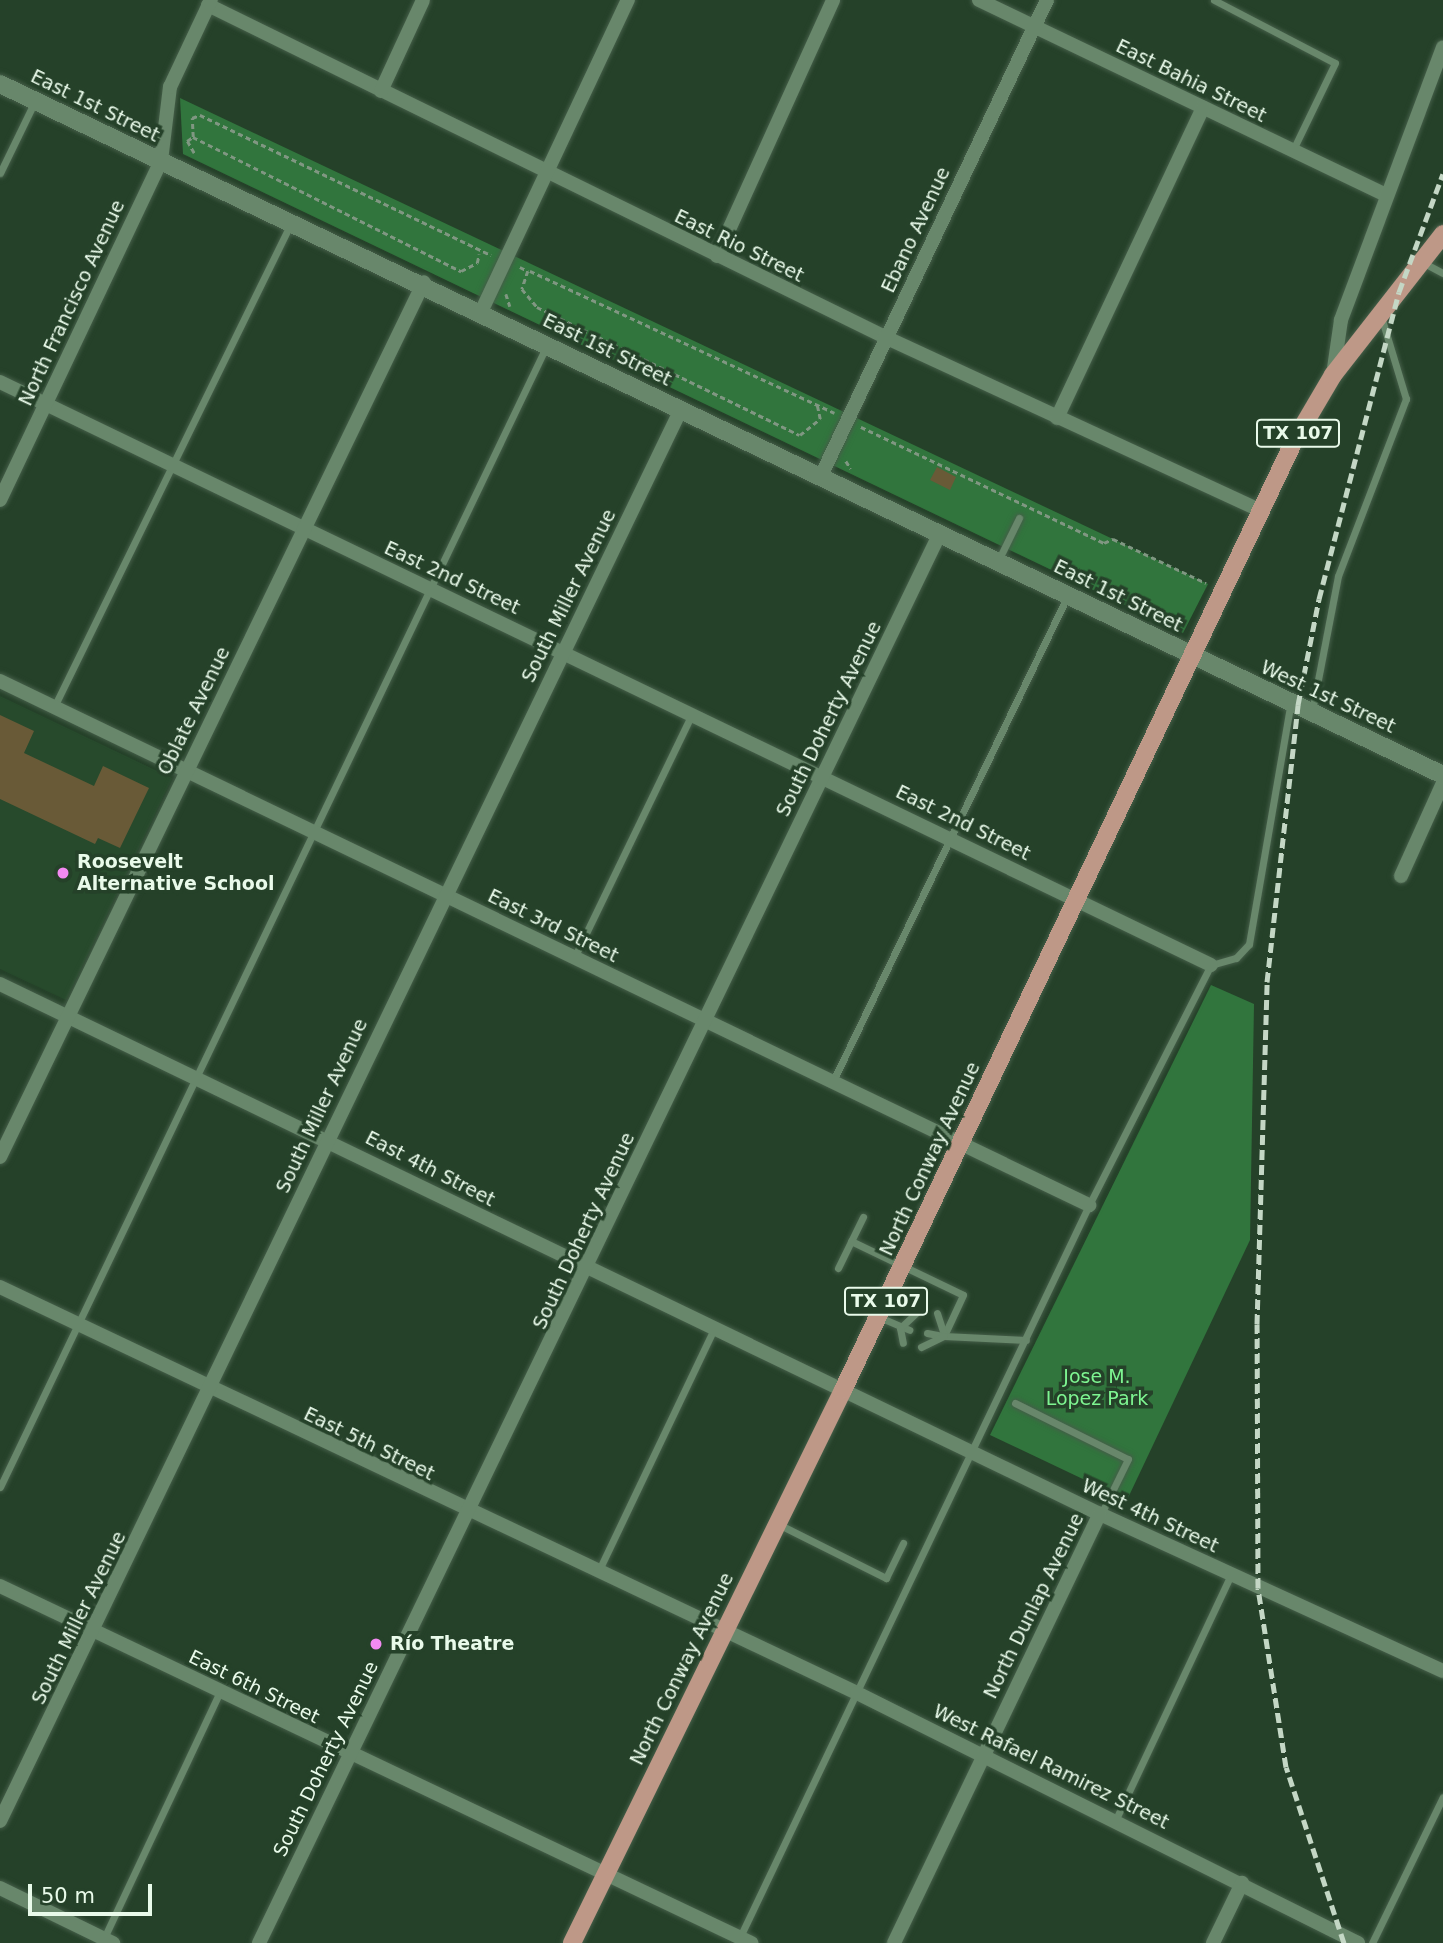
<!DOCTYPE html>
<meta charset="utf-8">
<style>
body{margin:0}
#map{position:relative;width:1443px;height:1943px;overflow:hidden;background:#254129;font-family:"DejaVu Sans",sans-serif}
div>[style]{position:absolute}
.built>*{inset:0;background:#274a2c}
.green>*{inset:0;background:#31753d}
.building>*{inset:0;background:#695a37}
.path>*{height:2.5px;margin-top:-1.25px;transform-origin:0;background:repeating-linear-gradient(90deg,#809782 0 5px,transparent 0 8.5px)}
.roads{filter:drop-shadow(0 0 2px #455e49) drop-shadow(0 0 2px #455e49)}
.service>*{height:7px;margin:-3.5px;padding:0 3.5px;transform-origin:3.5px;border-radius:3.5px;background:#68876b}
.minor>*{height:14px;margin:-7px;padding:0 7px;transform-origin:7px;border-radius:7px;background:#68876b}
.tertiary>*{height:18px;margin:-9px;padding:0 9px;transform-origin:9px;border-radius:9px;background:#68876b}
.primary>*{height:18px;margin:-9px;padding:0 9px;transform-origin:9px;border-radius:9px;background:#be9887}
.rail>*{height:5px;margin-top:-2.5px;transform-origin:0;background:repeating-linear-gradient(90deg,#c4d7c5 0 10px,transparent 0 15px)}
.dots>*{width:19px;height:19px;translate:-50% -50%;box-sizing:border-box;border:4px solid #254129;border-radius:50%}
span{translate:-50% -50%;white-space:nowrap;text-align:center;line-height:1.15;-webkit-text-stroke:7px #254129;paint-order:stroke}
.shield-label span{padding:2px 5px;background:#254129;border:2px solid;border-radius:5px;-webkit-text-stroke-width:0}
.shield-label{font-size:18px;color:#e9faea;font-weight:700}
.street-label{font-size:19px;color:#e9faea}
.poi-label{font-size:19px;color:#e9faea;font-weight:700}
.left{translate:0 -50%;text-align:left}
.park-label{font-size:19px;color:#7ef591}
.scale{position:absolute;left:28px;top:1884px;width:124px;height:32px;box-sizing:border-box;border:4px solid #e9faea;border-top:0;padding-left:9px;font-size:21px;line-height:24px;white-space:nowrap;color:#e9faea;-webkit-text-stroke:5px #254129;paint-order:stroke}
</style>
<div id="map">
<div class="built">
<div style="clip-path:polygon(0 696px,172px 778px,66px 1000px,0 969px)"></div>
</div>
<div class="green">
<div style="clip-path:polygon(180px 98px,1208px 584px,1183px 633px,183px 154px)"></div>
<div style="clip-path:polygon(1211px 985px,1254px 1004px,1250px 1240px,1127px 1500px,990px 1435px)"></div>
</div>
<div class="building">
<div style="clip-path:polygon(937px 467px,956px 477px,950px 490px,930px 480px)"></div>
<div style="clip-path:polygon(0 715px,34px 731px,24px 753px,94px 786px,103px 766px,149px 788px,120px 848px,98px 838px,95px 844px,0 799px)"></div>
</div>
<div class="path">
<div style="left:193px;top:137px;width:300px;rotate:26.6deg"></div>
<div style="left:461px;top:271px;width:18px;rotate:-27deg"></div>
<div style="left:477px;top:263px;width:9px;rotate:-77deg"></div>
<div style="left:194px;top:153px;width:14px;rotate:-120deg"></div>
<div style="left:187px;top:141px;width:7px;rotate:-34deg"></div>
<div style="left:193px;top:137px;width:19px;rotate:-93deg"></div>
<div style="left:192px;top:118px;width:9px;rotate:-21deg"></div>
<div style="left:200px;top:115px;width:323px;rotate:25.7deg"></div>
<div style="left:520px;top:267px;width:9px;rotate:27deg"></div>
<div style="left:528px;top:271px;width:19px;rotate:108deg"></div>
<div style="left:522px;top:289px;width:23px;rotate:50deg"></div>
<div style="left:537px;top:307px;width:292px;rotate:26deg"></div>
<div style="left:800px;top:435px;width:26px;rotate:-39deg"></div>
<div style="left:820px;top:419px;width:14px;rotate:-102deg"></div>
<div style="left:530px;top:271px;width:336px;rotate:25deg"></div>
<div style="left:506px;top:294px;width:13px;rotate:72deg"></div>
<div style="left:861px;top:427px;width:269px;rotate:25.5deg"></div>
<div style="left:1104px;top:543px;width:10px;rotate:-24deg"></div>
<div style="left:1113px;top:539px;width:103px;rotate:25.3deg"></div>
<div style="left:846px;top:461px;width:9px;rotate:58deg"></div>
</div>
<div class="roads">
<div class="service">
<div style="left:1214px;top:0;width:136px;rotate:27.5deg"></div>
<div style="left:1335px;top:63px;width:97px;rotate:115.8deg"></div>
<div style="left:0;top:173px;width:80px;rotate:-64.1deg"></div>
<div style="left:1422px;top:262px;width:24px;rotate:28deg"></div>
<div style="left:998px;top:561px;width:48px;rotate:-64deg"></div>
<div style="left:54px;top:707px;width:537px;rotate:-63.91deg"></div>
<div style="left:1312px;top:711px;width:137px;rotate:-79.1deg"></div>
<div style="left:1338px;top:576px;width:190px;rotate:-69deg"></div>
<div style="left:1406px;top:399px;width:87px;rotate:-106.8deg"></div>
<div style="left:574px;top:958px;width:271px;rotate:-64.2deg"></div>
<div style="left:833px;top:1081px;width:538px;rotate:-64.2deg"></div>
<div style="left:851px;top:1241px;width:124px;rotate:25.7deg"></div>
<div style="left:963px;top:1295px;width:45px;rotate:114.9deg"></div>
<div style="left:944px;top:1336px;width:82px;rotate:2.8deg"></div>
<div style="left:838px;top:1268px;width:57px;rotate:-63.9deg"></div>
<div style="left:937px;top:1313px;width:23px;rotate:72deg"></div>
<div style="left:879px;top:1317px;width:33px;rotate:23deg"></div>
<div style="left:900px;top:1328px;width:26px;rotate:-43deg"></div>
<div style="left:900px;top:1328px;width:15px;rotate:79deg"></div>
<div style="left:927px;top:1333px;width:16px;rotate:11deg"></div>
<div style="left:921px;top:1347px;width:25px;rotate:-26deg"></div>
<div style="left:1015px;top:1403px;width:126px;rotate:26.4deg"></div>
<div style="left:1128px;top:1459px;width:61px;rotate:116.1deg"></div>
<div style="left:0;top:1487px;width:1266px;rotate:-64.41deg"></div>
<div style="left:778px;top:1524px;width:121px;rotate:26.6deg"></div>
<div style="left:886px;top:1578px;width:39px;rotate:-64deg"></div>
<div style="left:598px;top:1572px;width:269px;rotate:-64.5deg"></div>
<div style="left:1115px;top:1821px;width:272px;rotate:-64.8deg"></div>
<div style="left:104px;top:1938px;width:272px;rotate:-64.8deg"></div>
<div style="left:739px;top:1939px;width:813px;rotate:-64.51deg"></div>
<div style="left:1089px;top:1205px;width:269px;rotate:-63.1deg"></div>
<div style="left:1211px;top:965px;width:26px;rotate:-16deg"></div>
<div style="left:1236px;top:958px;width:19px;rotate:-47deg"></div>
<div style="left:1249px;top:944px;width:246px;rotate:-80.2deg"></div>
<div style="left:1372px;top:1943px;width:162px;rotate:-64.1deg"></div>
</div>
<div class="minor">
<div style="left:979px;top:0;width:451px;rotate:25.6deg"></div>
<div style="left:208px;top:5px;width:754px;rotate:26.12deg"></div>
<div style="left:885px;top:337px;width:412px;rotate:24.8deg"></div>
<div style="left:381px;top:91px;width:100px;rotate:-65.2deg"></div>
<div style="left:717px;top:256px;width:281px;rotate:-65.6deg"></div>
<div style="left:481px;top:312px;width:345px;rotate:-64.8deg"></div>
<div style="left:1333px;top:375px;width:56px;rotate:-81.7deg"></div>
<div style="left:1341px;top:320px;width:291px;rotate:-69.5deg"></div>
<div style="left:0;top:382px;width:1344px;rotate:25.71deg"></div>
<div style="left:1057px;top:418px;width:343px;rotate:-64.8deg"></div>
<div style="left:821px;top:476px;width:527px;rotate:-64.6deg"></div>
<div style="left:0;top:500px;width:375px;rotate:-64.6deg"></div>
<div style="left:161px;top:161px;width:75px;rotate:-83.1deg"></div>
<div style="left:170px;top:87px;width:96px;rotate:-64.8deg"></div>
<div style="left:0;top:681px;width:1209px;rotate:25.7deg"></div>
<div style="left:1401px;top:876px;width:102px;rotate:-65.7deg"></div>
<div style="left:0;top:984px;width:1221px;rotate:25.73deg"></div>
<div style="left:1100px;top:1514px;width:377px;rotate:24.6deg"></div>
<div style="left:0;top:1157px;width:972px;rotate:-64.15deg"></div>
<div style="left:0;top:1287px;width:948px;rotate:25.35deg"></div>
<div style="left:857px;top:1693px;width:560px;rotate:26.52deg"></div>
<div style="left:0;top:1586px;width:832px;rotate:25.42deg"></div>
<div style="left:0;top:1821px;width:1568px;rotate:-64.25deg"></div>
<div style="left:0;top:1888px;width:126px;rotate:26deg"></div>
<div style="left:259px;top:1943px;width:1566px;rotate:-64.22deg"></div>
<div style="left:894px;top:1943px;width:476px;rotate:-64.4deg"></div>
<div style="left:1213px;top:1943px;width:67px;rotate:-64.2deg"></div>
</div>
<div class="tertiary">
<div style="left:0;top:84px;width:1600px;rotate:25.59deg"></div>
</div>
<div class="primary">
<div style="left:572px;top:1943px;width:616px;rotate:-63.89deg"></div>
<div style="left:843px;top:1390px;width:1048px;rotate:-64.58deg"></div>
<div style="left:1293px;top:443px;width:79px;rotate:-59.5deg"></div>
<div style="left:1333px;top:375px;width:179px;rotate:-52deg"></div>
</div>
</div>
<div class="rail">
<div style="left:1344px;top:1943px;width:185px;rotate:-108.2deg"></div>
<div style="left:1286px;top:1767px;width:181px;rotate:-98.9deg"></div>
<div style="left:1258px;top:1588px;width:264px;rotate:-90.2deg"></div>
<div style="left:1257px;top:1324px;width:342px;rotate:-88.3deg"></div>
<div style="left:1267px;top:982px;width:279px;rotate:-83.6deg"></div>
<div style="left:1298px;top:705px;width:108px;rotate:-78.8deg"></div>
<div style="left:1319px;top:599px;width:317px;rotate:-75.4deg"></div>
<div style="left:1399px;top:292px;width:126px;rotate:-69.6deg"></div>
</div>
<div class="dots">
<div style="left:63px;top:873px;background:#f38af2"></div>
<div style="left:376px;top:1644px;background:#f38af2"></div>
</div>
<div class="shield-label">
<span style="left:1298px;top:433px">TX 107</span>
<span style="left:886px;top:1301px">TX 107</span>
</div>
<div class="street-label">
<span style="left:1191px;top:81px;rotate:26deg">East Bahia Street</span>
<span style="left:95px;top:106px;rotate:26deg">East 1st Street</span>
<span style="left:916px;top:230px;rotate:-65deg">Ebano Avenue</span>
<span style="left:739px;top:246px;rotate:26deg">East Rio Street</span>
<span style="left:72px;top:303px;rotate:-65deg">North Francisco Avenue</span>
<span style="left:607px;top:350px;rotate:26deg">East 1st Street</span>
<span style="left:452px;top:578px;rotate:25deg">East 2nd Street</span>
<span style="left:569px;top:596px;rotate:-64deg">South Miller Avenue</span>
<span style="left:1118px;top:596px;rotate:26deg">East 1st Street</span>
<span style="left:1328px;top:697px;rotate:25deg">West 1st Street</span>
<span style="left:194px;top:711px;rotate:-64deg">Oblate Avenue</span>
<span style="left:829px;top:719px;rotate:-64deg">South Doherty Avenue</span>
<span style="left:963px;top:823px;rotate:26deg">East 2nd Street</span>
<span style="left:553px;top:926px;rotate:26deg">East 3rd Street</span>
<span style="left:322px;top:1106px;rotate:-65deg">South Miller Avenue</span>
<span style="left:930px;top:1159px;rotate:-65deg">North Conway Avenue</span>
<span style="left:430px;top:1169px;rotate:27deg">East 4th Street</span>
<span style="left:584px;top:1231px;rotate:-65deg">South Doherty Avenue</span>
<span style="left:369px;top:1444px;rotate:26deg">East 5th Street</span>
<span style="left:1150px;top:1516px;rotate:25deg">West 4th Street</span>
<span style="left:1034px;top:1606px;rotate:-64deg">North Dunlap Avenue</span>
<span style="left:79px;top:1618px;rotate:-64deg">South Miller Avenue</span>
<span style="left:682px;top:1669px;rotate:-64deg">North Conway Avenue</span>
<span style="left:254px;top:1687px;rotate:26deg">East 6th Street</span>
<span style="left:326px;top:1759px;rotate:-64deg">South Doherty Avenue</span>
<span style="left:1051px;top:1767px;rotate:26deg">West Rafael Ramirez Street</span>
</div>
<div class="poi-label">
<span class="left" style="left:77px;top:873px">Roosevelt<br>Alternative School</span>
<span class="left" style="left:390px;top:1644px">Río Theatre</span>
</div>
<div class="park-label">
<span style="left:1097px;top:1388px">Jose M.<br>Lopez Park</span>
</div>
<div class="scale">50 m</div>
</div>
